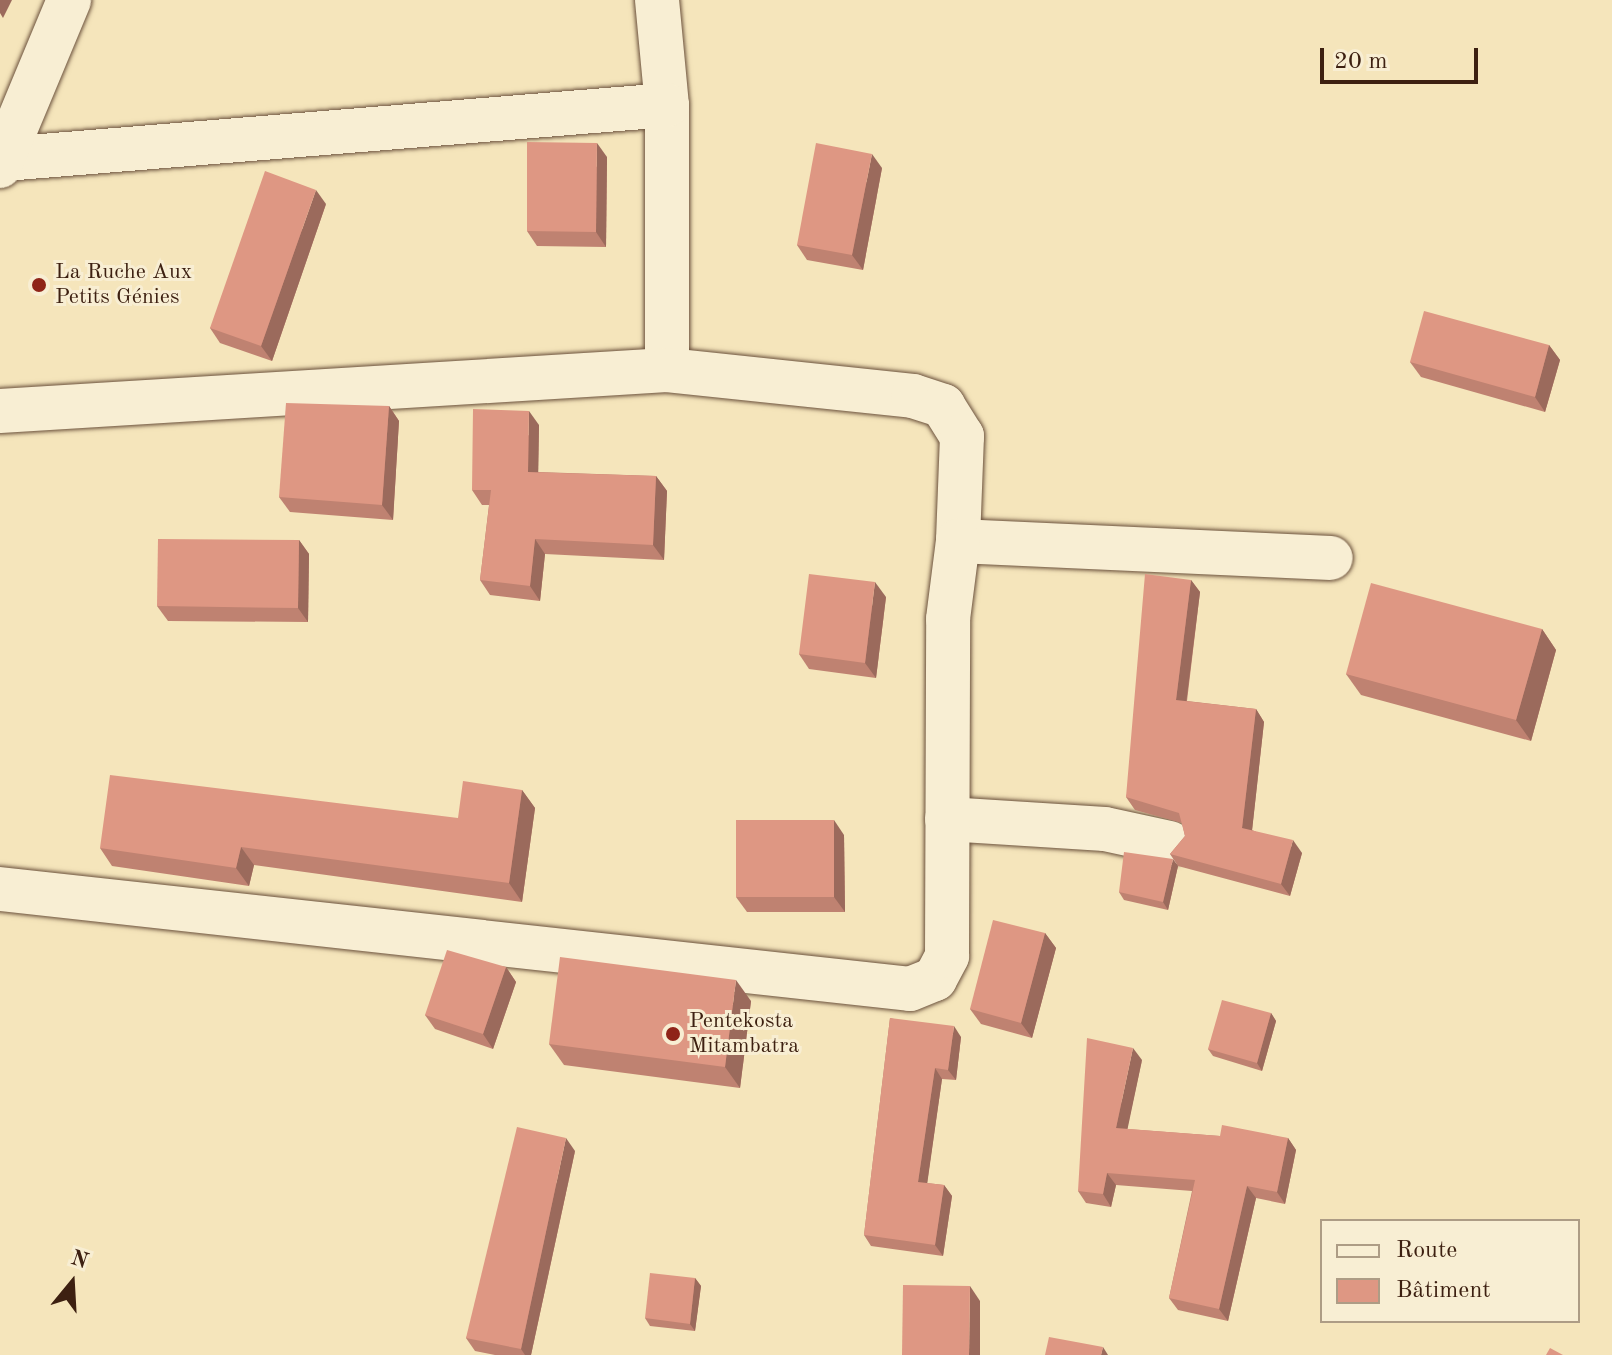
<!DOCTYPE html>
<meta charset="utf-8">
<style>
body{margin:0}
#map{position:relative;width:1612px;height:1355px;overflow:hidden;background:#f5e5bb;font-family:"Old Standard TT",serif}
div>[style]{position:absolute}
.roads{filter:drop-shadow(0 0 2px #6b513c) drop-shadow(0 0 2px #6b513c)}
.minor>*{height:44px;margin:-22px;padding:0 22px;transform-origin:22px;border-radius:22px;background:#f8eed3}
.wall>*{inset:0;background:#bf8271}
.shaded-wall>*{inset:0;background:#9b6a5c}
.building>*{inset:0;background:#de9783}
.dots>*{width:22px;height:22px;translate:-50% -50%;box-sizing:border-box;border:4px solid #f8eed3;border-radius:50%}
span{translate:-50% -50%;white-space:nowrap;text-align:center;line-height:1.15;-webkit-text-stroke:6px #f8eed3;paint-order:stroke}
.poi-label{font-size:22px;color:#3d2011}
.left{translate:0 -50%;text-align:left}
.legend{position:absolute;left:1320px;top:1219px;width:260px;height:104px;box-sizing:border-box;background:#f8eed3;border:2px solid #ad9c85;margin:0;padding:10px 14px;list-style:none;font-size:24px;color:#3d2011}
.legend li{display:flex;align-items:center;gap:16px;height:40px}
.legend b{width:40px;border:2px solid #ad9c85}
.north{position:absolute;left:32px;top:1243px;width:80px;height:80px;-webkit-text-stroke:6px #f8eed3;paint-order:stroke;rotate:18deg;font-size:22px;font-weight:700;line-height:32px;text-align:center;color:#3d2011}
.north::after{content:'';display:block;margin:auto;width:28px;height:36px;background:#3d2011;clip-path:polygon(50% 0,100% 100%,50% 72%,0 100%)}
.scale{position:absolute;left:1320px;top:48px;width:158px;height:36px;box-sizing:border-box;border:4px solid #3d2011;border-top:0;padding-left:10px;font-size:24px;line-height:28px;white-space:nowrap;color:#3d2011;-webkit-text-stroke:6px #f8eed3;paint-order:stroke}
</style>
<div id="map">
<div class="roads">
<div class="minor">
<div style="left:657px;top:0;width:105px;rotate:84.6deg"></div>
<div style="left:667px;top:105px;width:265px;rotate:90deg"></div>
<div style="left:5px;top:159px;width:664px;rotate:-4.66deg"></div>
<div style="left:0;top:166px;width:180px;rotate:-67.4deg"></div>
<div style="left:0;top:411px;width:668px;rotate:-3.52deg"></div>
<div style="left:667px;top:370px;width:247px;rotate:6deg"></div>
<div style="left:913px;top:396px;width:32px;rotate:18deg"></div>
<div style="left:943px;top:406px;width:36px;rotate:58deg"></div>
<div style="left:962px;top:436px;width:105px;rotate:92.2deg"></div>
<div style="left:958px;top:541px;width:373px;rotate:2.6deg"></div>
<div style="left:947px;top:819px;width:158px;rotate:3.6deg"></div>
<div style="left:1105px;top:829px;width:66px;rotate:12.2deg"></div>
<div style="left:0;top:889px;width:915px;rotate:6.27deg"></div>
<div style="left:910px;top:989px;width:27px;rotate:-22deg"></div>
<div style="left:935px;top:979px;width:26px;rotate:-62deg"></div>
<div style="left:947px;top:956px;width:337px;rotate:-89.8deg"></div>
<div style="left:948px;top:619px;width:79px;rotate:-82.7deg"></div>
</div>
</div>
<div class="wall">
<div style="clip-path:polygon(607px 157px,606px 247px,537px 246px,527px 231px)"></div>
<div style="clip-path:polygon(882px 168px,863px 270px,807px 260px,797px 245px)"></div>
<div style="clip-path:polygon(326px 204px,272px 361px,220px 343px,210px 328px)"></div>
<div style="clip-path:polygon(1549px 345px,1560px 360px,1545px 412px,1421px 377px,1410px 362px)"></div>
<div style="clip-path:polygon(389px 406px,399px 421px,393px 520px,290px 512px,279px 497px)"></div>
<div style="clip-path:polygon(539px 425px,538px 472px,656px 476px,667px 491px,664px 560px,545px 554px,540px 601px,490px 595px,480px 580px,489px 505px,482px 505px,472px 490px)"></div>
<div style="clip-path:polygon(299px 540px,309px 554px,308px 622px,168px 621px,157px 606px)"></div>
<div style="clip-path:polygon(1191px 580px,1200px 592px,1187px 701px,1256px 709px,1264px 722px,1252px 830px,1302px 853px,1290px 896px,1178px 866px,1170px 854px,1185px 836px,1182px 823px,1135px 810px,1126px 797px)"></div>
<div style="clip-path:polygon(886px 597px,876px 678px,809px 669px,799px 654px)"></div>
<div style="clip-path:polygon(1542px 629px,1556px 650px,1531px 741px,1361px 695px,1346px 674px)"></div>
<div style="clip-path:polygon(522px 790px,535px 808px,522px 902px,254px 865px,249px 886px,112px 866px,100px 848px,458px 818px)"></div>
<div style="clip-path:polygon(844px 835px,845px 912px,747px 912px,736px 897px)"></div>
<div style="clip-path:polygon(1178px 866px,1168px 910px,1124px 900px,1119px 892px)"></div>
<div style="clip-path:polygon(1045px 933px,1056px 948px,1032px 1038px,981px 1024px,970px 1009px)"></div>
<div style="clip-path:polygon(506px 967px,516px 982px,493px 1049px,435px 1029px,425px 1015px)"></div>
<div style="clip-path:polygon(751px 1001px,740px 1088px,564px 1065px,549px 1044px)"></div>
<div style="clip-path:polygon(1271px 1013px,1276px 1021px,1262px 1071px,1213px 1056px,1208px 1049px)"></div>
<div style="clip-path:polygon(890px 1018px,961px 1037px,956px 1080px,942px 1079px,927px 1183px,944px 1185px,952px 1196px,943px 1256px,871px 1246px,864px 1235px)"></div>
<div style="clip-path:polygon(1142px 1060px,1127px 1129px,1220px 1136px,1288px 1138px,1296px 1150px,1285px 1204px,1256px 1198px,1228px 1321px,1178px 1310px,1169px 1298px,1192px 1191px,1116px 1185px,1111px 1207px,1086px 1203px,1078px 1191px)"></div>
<div style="clip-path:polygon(575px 1151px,531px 1355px,495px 1355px,475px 1351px,466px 1338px)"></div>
<div style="clip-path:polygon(695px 1278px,701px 1286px,695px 1331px,650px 1326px,645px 1318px)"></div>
</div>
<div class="shaded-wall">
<div style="clip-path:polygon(0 0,12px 0,3px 18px,0 13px)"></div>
<div style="clip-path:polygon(597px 143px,607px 157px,606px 247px,596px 232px)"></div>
<div style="clip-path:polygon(872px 154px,882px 168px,863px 270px,852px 255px)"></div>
<div style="clip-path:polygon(316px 190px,326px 204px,272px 361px,261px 346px)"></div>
<div style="clip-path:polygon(1549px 345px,1560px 360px,1545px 412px,1535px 397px)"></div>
<div style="clip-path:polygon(389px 406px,399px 421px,393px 520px,382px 505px)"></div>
<div style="clip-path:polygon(529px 411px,539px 425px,538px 487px,528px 472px)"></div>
<div style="clip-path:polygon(656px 476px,667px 491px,664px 560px,653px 545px)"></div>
<div style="clip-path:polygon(535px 539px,545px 554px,540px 601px,530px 586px)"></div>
<div style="clip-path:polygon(299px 540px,309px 554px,308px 622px,298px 608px)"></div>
<div style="clip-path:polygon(1191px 580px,1200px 592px,1185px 712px,1176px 700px)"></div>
<div style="clip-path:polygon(875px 582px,886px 597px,876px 678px,865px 663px)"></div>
<div style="clip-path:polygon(1542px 629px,1556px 650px,1531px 741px,1516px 720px)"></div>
<div style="clip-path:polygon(1256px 709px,1264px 722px,1251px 840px,1242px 828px)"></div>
<div style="clip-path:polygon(522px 790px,535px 808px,522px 902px,509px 883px)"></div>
<div style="clip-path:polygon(834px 820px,844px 835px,845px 912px,834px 897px)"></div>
<div style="clip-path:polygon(1293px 840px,1302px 853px,1290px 896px,1281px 884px)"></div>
<div style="clip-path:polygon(241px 847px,254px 865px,249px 886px,236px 868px)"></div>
<div style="clip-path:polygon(1173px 859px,1178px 866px,1168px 910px,1163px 902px)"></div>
<div style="clip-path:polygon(1045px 933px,1056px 948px,1032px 1038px,1021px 1023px)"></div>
<div style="clip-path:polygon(506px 967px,516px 982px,493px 1049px,483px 1034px)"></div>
<div style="clip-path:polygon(736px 980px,751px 1001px,740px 1088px,725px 1067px)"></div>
<div style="clip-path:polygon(1271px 1013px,1276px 1021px,1262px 1071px,1257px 1063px)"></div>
<div style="clip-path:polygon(954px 1026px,961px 1037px,956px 1080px,948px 1070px)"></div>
<div style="clip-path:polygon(1133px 1048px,1142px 1060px,1125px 1141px,1116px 1128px)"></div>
<div style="clip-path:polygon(935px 1068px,942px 1079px,926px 1192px,918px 1182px)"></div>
<div style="clip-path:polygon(566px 1138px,575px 1151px,531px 1355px,525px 1355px,521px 1349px)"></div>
<div style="clip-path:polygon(1288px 1138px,1296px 1150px,1285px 1204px,1277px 1192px)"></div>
<div style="clip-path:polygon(1107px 1173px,1116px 1185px,1111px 1207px,1103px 1194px)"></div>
<div style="clip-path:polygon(944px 1185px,952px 1196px,943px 1256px,935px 1245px)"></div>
<div style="clip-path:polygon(1247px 1186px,1256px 1198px,1228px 1321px,1219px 1309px)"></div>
<div style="clip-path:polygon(695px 1278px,701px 1286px,695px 1331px,690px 1324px)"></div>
<div style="clip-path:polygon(970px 1286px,980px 1301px,980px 1355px,969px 1355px)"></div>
<div style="clip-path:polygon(1103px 1347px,1108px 1355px,1101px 1355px)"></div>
</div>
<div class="building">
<div style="clip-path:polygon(527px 142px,597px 143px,596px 232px,527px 231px)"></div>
<div style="clip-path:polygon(816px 143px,872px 154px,852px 255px,797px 245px)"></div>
<div style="clip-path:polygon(265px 171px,316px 190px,261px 346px,210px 328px)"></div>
<div style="clip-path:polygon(1424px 311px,1549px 345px,1535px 397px,1410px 362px)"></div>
<div style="clip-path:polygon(286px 403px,389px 406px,382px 505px,279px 497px)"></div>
<div style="clip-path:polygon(473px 409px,529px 411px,528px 472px,656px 476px,653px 545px,535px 539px,530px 586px,480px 580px,491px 490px,472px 490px)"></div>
<div style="clip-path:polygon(158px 539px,299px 540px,298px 608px,157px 606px)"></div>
<div style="clip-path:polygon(809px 574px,875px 582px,865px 663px,799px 654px)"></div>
<div style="clip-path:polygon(1145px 574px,1191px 580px,1176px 700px,1256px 709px,1242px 828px,1293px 840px,1281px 884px,1170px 854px,1185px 836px,1179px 813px,1126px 797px)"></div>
<div style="clip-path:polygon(1371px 583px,1542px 629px,1516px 720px,1346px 674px)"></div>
<div style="clip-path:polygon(110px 775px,458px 818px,463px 781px,522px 790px,509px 883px,241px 847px,236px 868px,100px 848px)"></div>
<div style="clip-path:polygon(736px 820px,834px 820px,834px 897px,736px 897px)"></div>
<div style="clip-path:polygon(1124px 852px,1173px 859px,1163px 902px,1119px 892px)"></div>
<div style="clip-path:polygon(993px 920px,1045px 933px,1021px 1023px,970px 1009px)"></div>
<div style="clip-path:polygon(447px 950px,506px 967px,483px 1034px,425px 1015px)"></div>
<div style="clip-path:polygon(560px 957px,736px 980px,725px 1067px,549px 1044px)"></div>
<div style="clip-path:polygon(1222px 1000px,1271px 1013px,1257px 1063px,1208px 1049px)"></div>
<div style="clip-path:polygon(890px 1018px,954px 1026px,948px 1070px,935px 1068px,918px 1182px,944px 1185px,935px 1245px,864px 1235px)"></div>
<div style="clip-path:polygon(1087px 1038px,1133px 1048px,1116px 1128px,1220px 1136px,1222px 1125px,1288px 1138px,1277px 1192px,1247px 1186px,1219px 1309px,1169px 1298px,1195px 1180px,1107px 1173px,1103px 1194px,1078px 1191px)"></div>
<div style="clip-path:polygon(517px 1127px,566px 1138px,521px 1349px,466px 1338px)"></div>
<div style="clip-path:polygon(650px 1273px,695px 1278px,690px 1324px,645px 1318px)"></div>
<div style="clip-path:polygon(903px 1285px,970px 1286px,969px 1355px,902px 1355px)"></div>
<div style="clip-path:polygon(1049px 1337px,1103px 1347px,1101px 1355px,1045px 1355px)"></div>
<div style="clip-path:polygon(1550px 1348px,1563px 1355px,1546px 1355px)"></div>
</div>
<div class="dots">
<div style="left:39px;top:285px;background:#8f2418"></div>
<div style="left:673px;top:1034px;background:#8f2418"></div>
</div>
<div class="poi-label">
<span class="left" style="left:55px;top:285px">La Ruche Aux<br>Petits Génies</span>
<span class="left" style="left:689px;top:1034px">Pentekosta<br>Mitambatra</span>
</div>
<ul class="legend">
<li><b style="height:10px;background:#f8eed3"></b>Route</li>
<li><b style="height:22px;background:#de9783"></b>Bâtiment</li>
</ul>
<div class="north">N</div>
<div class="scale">20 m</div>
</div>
